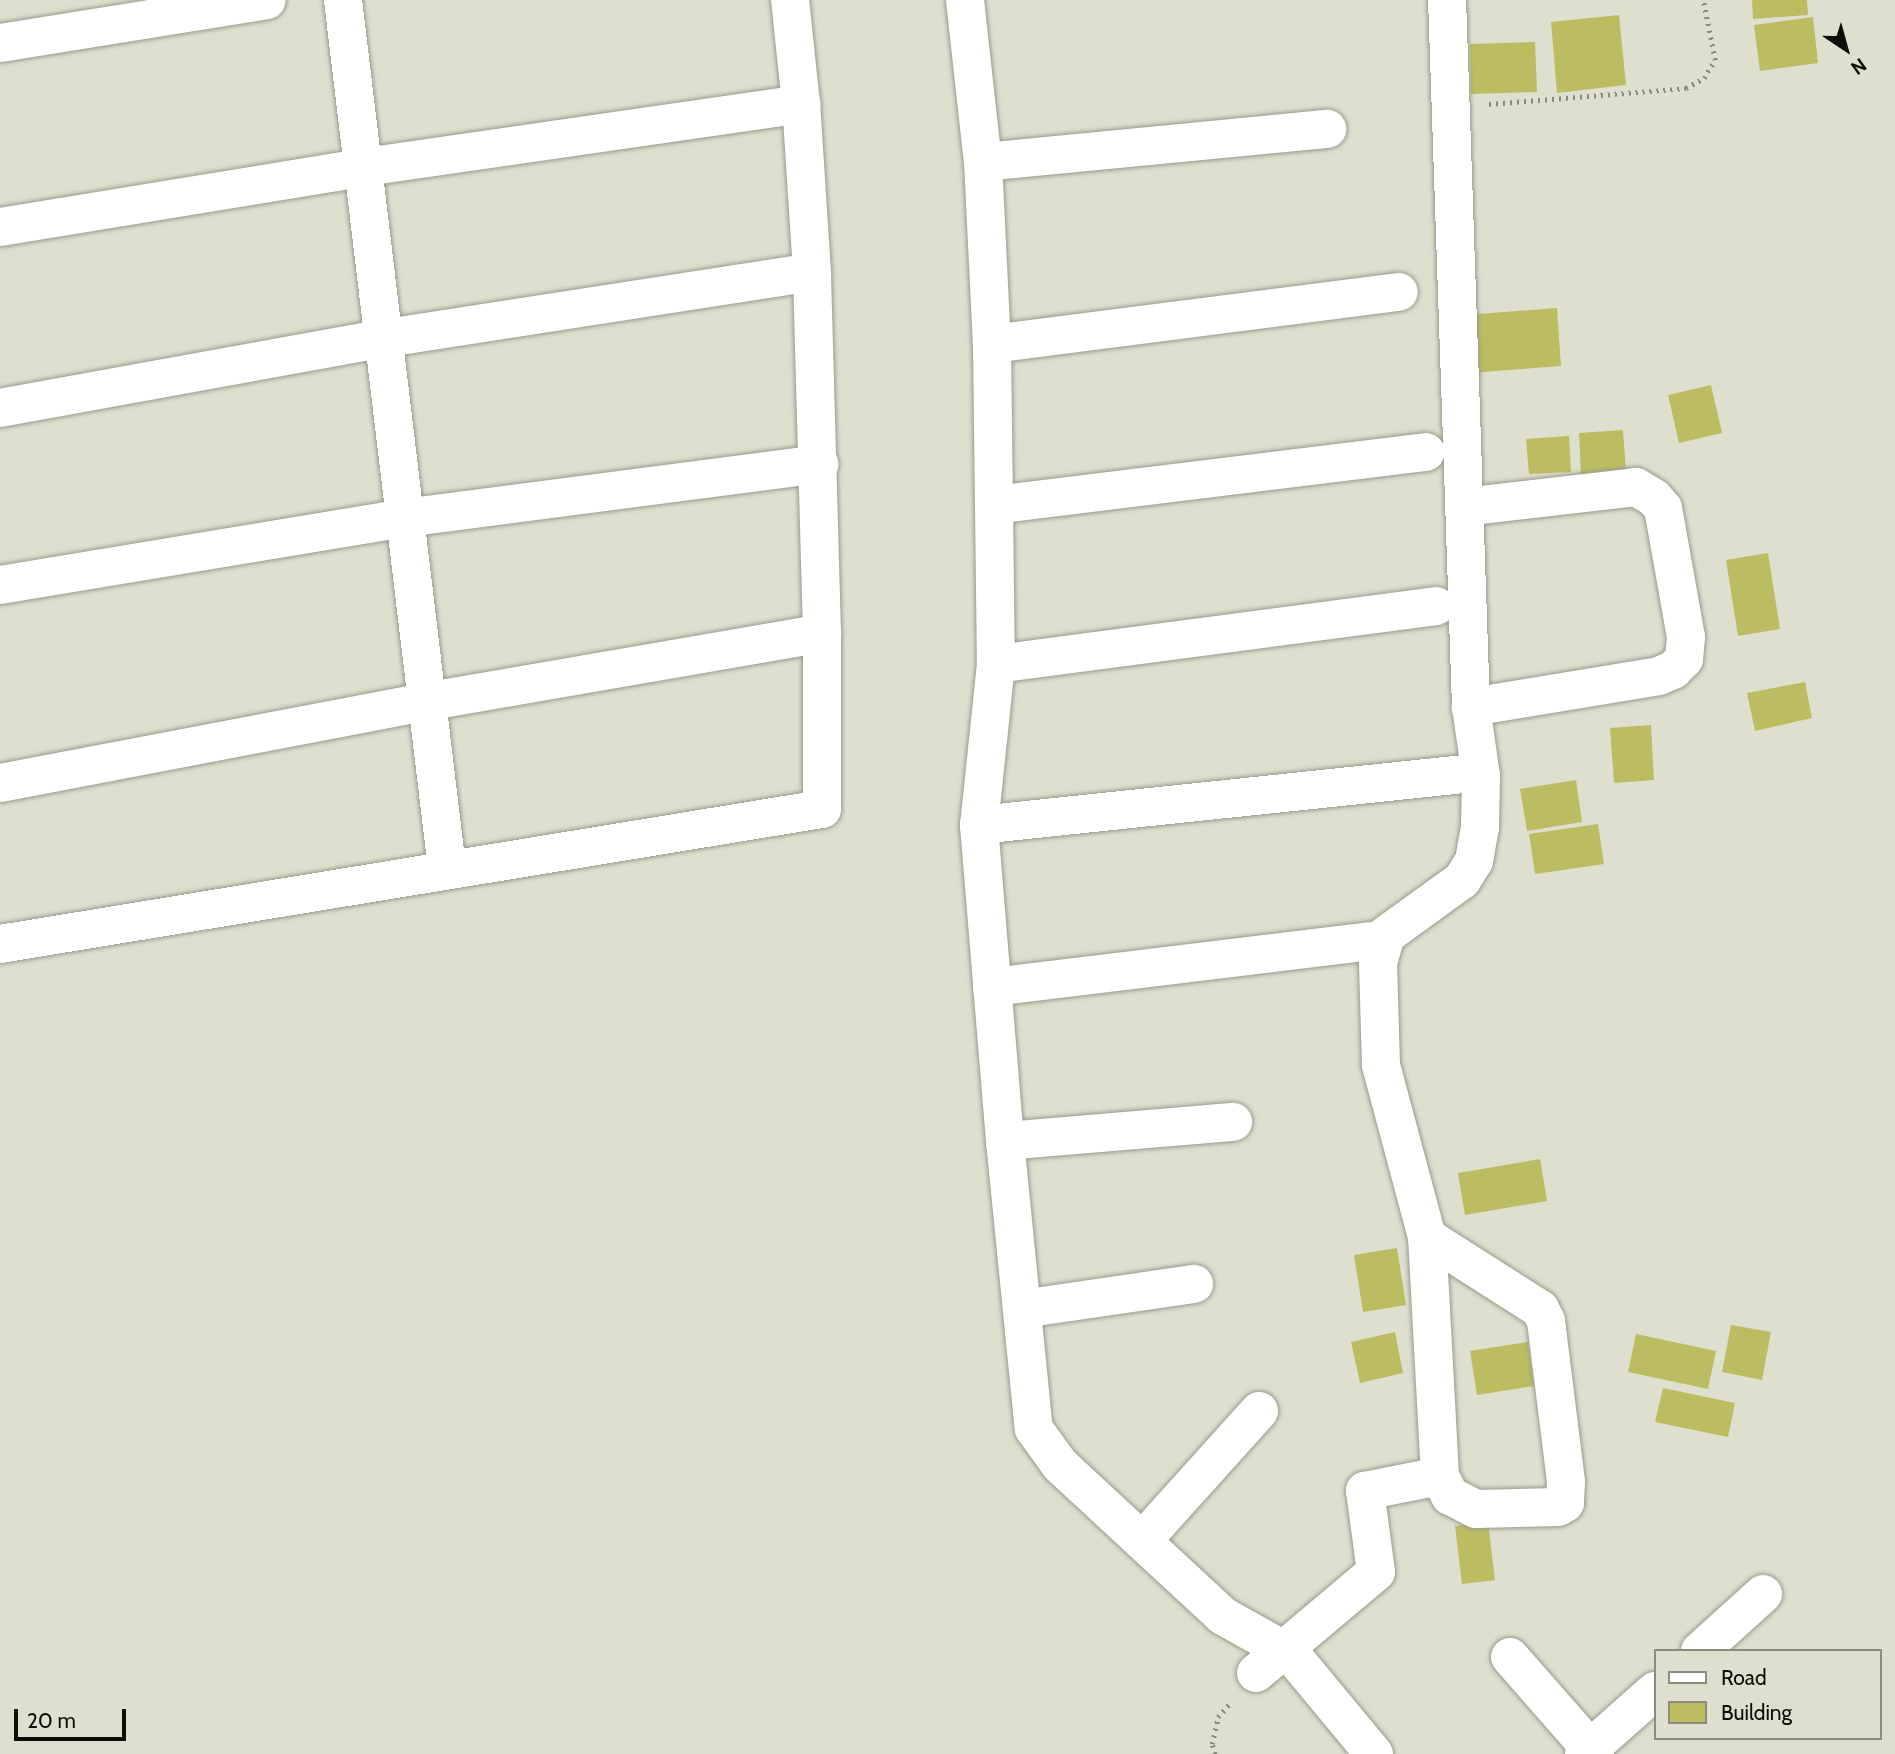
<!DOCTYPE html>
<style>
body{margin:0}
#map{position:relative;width:1895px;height:1754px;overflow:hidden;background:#dfdfd0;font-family:Cabin,sans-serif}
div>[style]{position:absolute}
.building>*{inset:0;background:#bcbd61}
.path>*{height:4.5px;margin-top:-2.25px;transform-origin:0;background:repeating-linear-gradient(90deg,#89897e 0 2px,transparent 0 7px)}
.roads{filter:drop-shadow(0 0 2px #9a9a8c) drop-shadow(0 0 2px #9a9a8c)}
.minor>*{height:38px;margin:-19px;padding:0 19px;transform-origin:19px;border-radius:19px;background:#fff}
span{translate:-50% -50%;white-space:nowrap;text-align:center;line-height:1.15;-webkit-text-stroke:5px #dfdfd0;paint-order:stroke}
.legend{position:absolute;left:1654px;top:1649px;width:228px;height:91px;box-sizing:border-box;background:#dfdfd0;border:2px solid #8b8b80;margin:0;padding:9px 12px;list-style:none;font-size:21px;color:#0d0d08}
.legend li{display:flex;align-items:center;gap:14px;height:35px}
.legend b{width:35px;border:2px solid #8b8b80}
.north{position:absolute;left:1811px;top:14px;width:70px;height:70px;-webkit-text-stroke:5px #dfdfd0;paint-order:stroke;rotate:144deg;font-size:19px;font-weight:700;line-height:28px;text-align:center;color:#0d0d08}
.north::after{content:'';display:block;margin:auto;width:24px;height:32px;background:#0d0d08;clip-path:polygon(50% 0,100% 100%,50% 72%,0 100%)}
.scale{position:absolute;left:14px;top:1709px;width:112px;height:32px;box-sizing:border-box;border:4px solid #0d0d08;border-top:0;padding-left:9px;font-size:21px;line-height:24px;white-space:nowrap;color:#0d0d08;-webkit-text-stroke:5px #dfdfd0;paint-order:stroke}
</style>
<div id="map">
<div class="building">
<div style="clip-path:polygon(1752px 0,1807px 0,1808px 15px,1753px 19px)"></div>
<div style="clip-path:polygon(1619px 15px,1626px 85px,1557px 93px,1551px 22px)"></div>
<div style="clip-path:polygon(1813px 17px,1818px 63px,1760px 71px,1754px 25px)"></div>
<div style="clip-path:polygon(1535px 42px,1537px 92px,1471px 94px,1470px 44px)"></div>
<div style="clip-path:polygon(1557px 308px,1561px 366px,1469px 373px,1465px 315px)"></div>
<div style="clip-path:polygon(1711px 385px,1722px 433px,1679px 443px,1668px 395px)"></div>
<div style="clip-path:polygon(1623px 430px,1626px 472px,1581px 475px,1579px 433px)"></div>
<div style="clip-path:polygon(1569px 436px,1571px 472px,1529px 474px,1526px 439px)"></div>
<div style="clip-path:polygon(1768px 553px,1780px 629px,1738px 636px,1726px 560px)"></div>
<div style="clip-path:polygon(1805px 682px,1812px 718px,1755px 731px,1747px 693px)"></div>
<div style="clip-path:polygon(1651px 725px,1654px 780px,1614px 783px,1610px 728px)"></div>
<div style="clip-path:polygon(1576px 780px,1582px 822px,1527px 831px,1520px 789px)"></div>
<div style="clip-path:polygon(1598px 824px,1604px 864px,1535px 874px,1529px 834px)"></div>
<div style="clip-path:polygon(1540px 1159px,1547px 1201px,1465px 1215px,1458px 1173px)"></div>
<div style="clip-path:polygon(1397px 1248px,1406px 1305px,1363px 1312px,1354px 1255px)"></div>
<div style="clip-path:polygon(1731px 1325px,1771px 1332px,1762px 1380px,1722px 1372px)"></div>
<div style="clip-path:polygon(1395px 1332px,1403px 1373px,1360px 1383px,1351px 1342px)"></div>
<div style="clip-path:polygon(1636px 1334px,1716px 1351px,1708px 1389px,1628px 1372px)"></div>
<div style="clip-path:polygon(1528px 1342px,1534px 1386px,1477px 1395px,1470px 1351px)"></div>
<div style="clip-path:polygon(1663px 1388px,1735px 1403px,1728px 1437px,1655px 1422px)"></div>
<div style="clip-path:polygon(1488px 1522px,1495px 1580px,1462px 1584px,1455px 1526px)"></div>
</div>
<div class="path">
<div style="left:1489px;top:104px;width:198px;rotate:-4.6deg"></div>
<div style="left:1686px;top:88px;width:21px;rotate:-29deg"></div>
<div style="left:1704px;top:78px;width:21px;rotate:-59deg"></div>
<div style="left:1715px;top:60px;width:61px;rotate:-101.3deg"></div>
<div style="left:1215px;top:1754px;width:10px;rotate:-107deg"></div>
<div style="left:1212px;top:1744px;width:28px;rotate:-77deg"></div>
<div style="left:1218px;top:1717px;width:20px;rotate:-49deg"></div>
</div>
<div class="roads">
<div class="minor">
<div style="left:343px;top:0;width:874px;rotate:83.17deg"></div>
<div style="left:965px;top:0;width:163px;rotate:83.7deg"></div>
<div style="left:983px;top:162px;width:182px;rotate:87.2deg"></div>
<div style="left:992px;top:344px;width:320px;rotate:89.3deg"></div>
<div style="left:996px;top:664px;width:162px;rotate:96deg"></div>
<div style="left:979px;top:825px;width:317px;rotate:85.3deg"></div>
<div style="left:1005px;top:1141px;width:289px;rotate:84.3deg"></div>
<div style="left:1034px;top:1429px;width:44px;rotate:54.2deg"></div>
<div style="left:1060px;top:1465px;width:222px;rotate:42.8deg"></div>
<div style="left:1223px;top:1616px;width:78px;rotate:29.2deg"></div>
<div style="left:1291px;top:1654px;width:130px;rotate:50.3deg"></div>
<div style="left:0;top:43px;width:270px;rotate:-9.1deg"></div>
<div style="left:983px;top:162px;width:346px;rotate:-5.5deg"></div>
<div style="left:0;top:227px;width:370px;rotate:-9.3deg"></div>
<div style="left:365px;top:167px;width:441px;rotate:-8.2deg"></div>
<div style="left:992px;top:344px;width:410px;rotate:-7.3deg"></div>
<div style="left:0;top:408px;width:392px;rotate:-10.3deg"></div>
<div style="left:386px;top:338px;width:431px;rotate:-8.8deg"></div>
<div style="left:994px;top:505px;width:435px;rotate:-7deg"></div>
<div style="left:1464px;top:507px;width:173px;rotate:-6.6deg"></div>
<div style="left:1636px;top:487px;width:21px;rotate:31deg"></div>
<div style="left:1654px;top:498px;width:13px;rotate:48deg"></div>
<div style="left:1663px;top:508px;width:131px;rotate:79.9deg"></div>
<div style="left:1686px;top:637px;width:22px;rotate:95deg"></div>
<div style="left:1684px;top:659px;width:16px;rotate:135deg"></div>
<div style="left:1673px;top:670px;width:15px;rotate:157deg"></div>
<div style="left:1659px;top:676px;width:191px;rotate:170.6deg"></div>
<div style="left:0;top:585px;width:411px;rotate:-9.4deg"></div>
<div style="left:405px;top:518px;width:418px;rotate:-7.4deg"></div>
<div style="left:996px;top:664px;width:444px;rotate:-7.5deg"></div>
<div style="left:0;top:783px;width:438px;rotate:-10.8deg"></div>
<div style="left:430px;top:701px;width:398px;rotate:-9.8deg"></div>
<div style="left:822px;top:633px;width:361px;rotate:-91.6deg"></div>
<div style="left:812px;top:272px;width:168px;rotate:-93.7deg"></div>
<div style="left:801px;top:104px;width:105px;rotate:-96deg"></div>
<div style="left:979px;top:825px;width:480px;rotate:-6deg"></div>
<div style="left:0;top:944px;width:833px;rotate:-9.33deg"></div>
<div style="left:822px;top:809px;width:176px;rotate:-90deg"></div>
<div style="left:992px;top:987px;width:381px;rotate:-6.9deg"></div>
<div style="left:1005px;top:1141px;width:229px;rotate:-4.8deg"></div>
<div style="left:1427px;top:1237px;width:134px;rotate:32.5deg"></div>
<div style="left:1540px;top:1309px;width:13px;rotate:63deg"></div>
<div style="left:1546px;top:1321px;width:162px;rotate:82.9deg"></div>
<div style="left:1566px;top:1482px;width:21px;rotate:93deg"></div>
<div style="left:1565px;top:1503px;width:8px;rotate:150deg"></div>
<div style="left:1558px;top:1507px;width:82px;rotate:178.6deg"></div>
<div style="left:1476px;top:1509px;width:29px;rotate:-153deg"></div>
<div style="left:1450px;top:1496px;width:22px;rotate:-117deg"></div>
<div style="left:1440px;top:1476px;width:239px;rotate:-93.1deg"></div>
<div style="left:1427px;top:1237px;width:178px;rotate:-105deg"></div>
<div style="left:1381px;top:1065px;width:102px;rotate:-91.7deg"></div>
<div style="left:1378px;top:963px;width:29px;rotate:-74deg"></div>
<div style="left:1386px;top:935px;width:94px;rotate:-35.9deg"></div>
<div style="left:1462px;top:880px;width:22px;rotate:-58deg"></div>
<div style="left:1474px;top:861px;width:34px;rotate:-80deg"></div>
<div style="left:1480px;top:828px;width:52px;rotate:-88.9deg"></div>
<div style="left:1481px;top:776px;width:70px;rotate:-98.2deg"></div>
<div style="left:1471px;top:707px;width:707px;rotate:-91.94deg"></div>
<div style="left:1022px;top:1309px;width:174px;rotate:-8.3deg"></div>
<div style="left:1142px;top:1541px;width:175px;rotate:-48deg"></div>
<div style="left:1700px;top:1651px;width:85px;rotate:-42.1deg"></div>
<div style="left:1510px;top:1657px;width:129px;rotate:48.8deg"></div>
<div style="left:1256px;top:1673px;width:157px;rotate:-40.1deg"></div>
<div style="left:1376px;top:1572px;width:82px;rotate:-97.7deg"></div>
<div style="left:1365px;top:1491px;width:76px;rotate:-11.3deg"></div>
<div style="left:1584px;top:1754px;width:95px;rotate:-41.6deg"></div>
</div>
</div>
<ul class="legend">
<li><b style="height:9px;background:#fff"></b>Road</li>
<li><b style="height:19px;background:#bcbd61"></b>Building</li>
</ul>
<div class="north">N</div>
<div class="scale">20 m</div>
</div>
